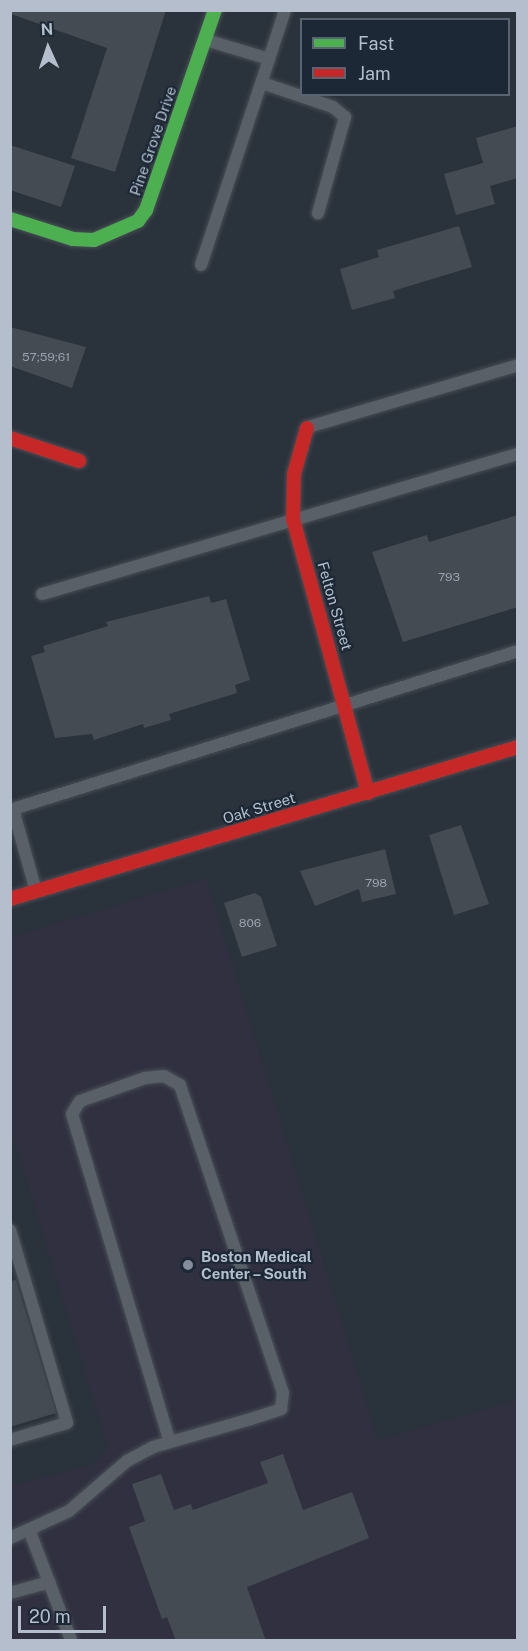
<!DOCTYPE html>
<meta charset="utf-8">
<style>
body{margin:0}
#map{position:relative;width:528px;height:1651px;overflow:hidden;background:#2a323b;font-family:"Public Sans",sans-serif}
div>[style]{position:absolute}
.medical>*{inset:0;background:#303040}
.building>*{inset:0;background:#444b53}
.roads{filter:drop-shadow(0 0 2px #484e55) drop-shadow(0 0 2px #484e55)}
.lane>*{height:12px;margin:-6px;padding:0 6px;transform-origin:6px;border-radius:6px;background:#5a6068}
.fast>*{height:14px;margin:-7px;padding:0 7px;transform-origin:7px;border-radius:7px;background:#4caf50}
.jam>*{height:14px;margin:-7px;padding:0 7px;transform-origin:7px;border-radius:7px;background:#c62828}
.dots>*{width:16px;height:16px;translate:-50% -50%;box-sizing:border-box;border:3px solid #1c2836;border-radius:50%}
span{translate:-50% -50%;white-space:nowrap;text-align:center;line-height:1.15;-webkit-text-stroke:4.5px #1c2836;paint-order:stroke}
.number-label{font-size:12px;color:#98a1ae}
.number-label span{-webkit-text-stroke-width:0}
.street-label{font-size:15px;color:#b4becc}
.poi-label{font-size:15px;color:#b4becc;font-weight:700}
.left{translate:0 -50%;text-align:left}
.frame{position:absolute;inset:0;border:12px solid #b4becc;pointer-events:none}
.legend{position:absolute;left:300px;top:18px;width:210px;height:78px;box-sizing:border-box;background:#1c2836;border:2px solid #596472;margin:0;padding:8px 10px;list-style:none;font-size:18px;color:#b4becc}
.legend li{display:flex;align-items:center;gap:12px;height:30px}
.legend b{width:30px;border:2px solid #596472}
.north{position:absolute;left:18px;top:18px;width:60px;height:60px;-webkit-text-stroke:4px #1c2836;paint-order:stroke;rotate:357deg;font-size:16px;font-weight:700;line-height:24px;text-align:center;color:#b4becc}
.north::after{content:'';display:block;margin:auto;width:21px;height:27px;background:#b4becc;clip-path:polygon(50% 0,100% 100%,50% 72%,0 100%)}
.scale{position:absolute;left:18px;top:1606px;width:88px;height:27px;box-sizing:border-box;border:3px solid #b4becc;border-top:0;padding-left:8px;font-size:18px;line-height:21px;white-space:nowrap;color:#b4becc;-webkit-text-stroke:4px #1c2836;paint-order:stroke}
</style>
<div id="map">
<div class="medical">
<div style="clip-path:polygon(206px 878px,378px 1440px,517px 1400px,517px 1640px,11px 1640px,11px 1486px,94px 1464px,108px 1448px,11px 1129px,11px 937px)"></div>
</div>
<div class="building">
<div style="clip-path:polygon(12px 10px,166px 10px,115px 172px,71px 158px,107px 48px,11px 14px)"></div>
<div style="clip-path:polygon(518px 126px,518px 178px,490px 186px,495px 204px,456px 215px,444px 174px,483px 163px,476px 138px)"></div>
<div style="clip-path:polygon(10px 145px,75px 166px,61px 207px,10px 190px)"></div>
<div style="clip-path:polygon(459px 226px,472px 267px,393px 291px,395px 298px,352px 310px,340px 269px,379px 257px,377px 250px)"></div>
<div style="clip-path:polygon(10px 327px,86px 347px,72px 388px,10px 366px)"></div>
<div style="clip-path:polygon(518px 515px,518px 607px,403px 642px,372px 552px,427px 535px,429px 542px)"></div>
<div style="clip-path:polygon(209px 596px,211px 603px,226px 599px,250px 680px,235px 685px,237px 693px,169px 714px,171px 720px,144px 728px,143px 724px,94px 740px,92px 734px,55px 738px,31px 656px,45px 652px,43px 646px,108px 626px,106px 622px)"></div>
<div style="clip-path:polygon(461px 825px,489px 904px,454px 915px,429px 835px)"></div>
<div style="clip-path:polygon(385px 849px,396px 894px,362px 902px,359px 889px,315px 906px,300px 871px)"></div>
<div style="clip-path:polygon(255px 893px,261px 897px,277px 946px,242px 957px,224px 903px)"></div>
<div style="clip-path:polygon(16px 1280px,56px 1413px,10px 1427px,10px 1281px)"></div>
<div style="clip-path:polygon(283px 1454px,303px 1510px,352px 1492px,369px 1538px,247px 1587px,266px 1641px,176px 1641px,167px 1617px,162px 1619px,129px 1527px,145px 1521px,132px 1484px,161px 1474px,174px 1510px,191px 1504px,193px 1510px,268px 1483px,260px 1462px)"></div>
</div>
<div class="roads">
<div class="lane">
<div style="left:206px;top:40px;width:66px;rotate:16.8deg"></div>
<div style="left:269px;top:59px;width:52px;rotate:-71.9deg"></div>
<div style="left:262px;top:83px;width:75px;rotate:18.7deg"></div>
<div style="left:333px;top:107px;width:16px;rotate:40deg"></div>
<div style="left:345px;top:117px;width:100px;rotate:105.7deg"></div>
<div style="left:201px;top:265px;width:217px;rotate:-71.7deg"></div>
<div style="left:308px;top:427px;width:219px;rotate:-16.4deg"></div>
<div style="left:42px;top:594px;width:496px;rotate:-16.4deg"></div>
<div style="left:36px;top:891px;width:85px;rotate:-105.7deg"></div>
<div style="left:13px;top:809px;width:529px;rotate:-17.37deg"></div>
<div style="left:10px;top:1230px;width:201px;rotate:73.5deg"></div>
<div style="left:67px;top:1423px;width:59px;rotate:163.4deg"></div>
<div style="left:30px;top:1532px;width:116px;rotate:69.2deg"></div>
<div style="left:10px;top:1538px;width:65px;rotate:-24.6deg"></div>
<div style="left:69px;top:1511px;width:77px;rotate:-40.8deg"></div>
<div style="left:127px;top:1461px;width:30px;rotate:-28deg"></div>
<div style="left:153px;top:1447px;width:102px;rotate:-15.9deg"></div>
<div style="left:251px;top:1419px;width:32px;rotate:-18deg"></div>
<div style="left:281px;top:1409px;width:16px;rotate:-83deg"></div>
<div style="left:283px;top:1393px;width:325px;rotate:-108.5deg"></div>
<div style="left:180px;top:1085px;width:18px;rotate:-151deg"></div>
<div style="left:164px;top:1076px;width:19px;rotate:174deg"></div>
<div style="left:145px;top:1078px;width:69px;rotate:160.5deg"></div>
<div style="left:80px;top:1101px;width:15px;rotate:122deg"></div>
<div style="left:72px;top:1114px;width:342px;rotate:73.4deg"></div>
<div style="left:10px;top:1593px;width:41px;rotate:-15.4deg"></div>
</div>
<div class="fast">
<div style="left:10px;top:219px;width:66px;rotate:17.6deg"></div>
<div style="left:73px;top:239px;width:21px;rotate:3deg"></div>
<div style="left:94px;top:240px;width:48px;rotate:-23.4deg"></div>
<div style="left:138px;top:221px;width:14px;rotate:-54deg"></div>
<div style="left:146px;top:210px;width:212px;rotate:-71deg"></div>
</div>
<div class="jam">
<div style="left:307px;top:428px;width:48px;rotate:105.8deg"></div>
<div style="left:294px;top:474px;width:45px;rotate:91.3deg"></div>
<div style="left:293px;top:519px;width:284px;rotate:74.7deg"></div>
<div style="left:10px;top:438px;width:73px;rotate:18.4deg"></div>
<div style="left:10px;top:899px;width:530px;rotate:-16.66deg"></div>
</div>
</div>
<div class="dots">
<div style="left:188px;top:1265px;background:#848d99"></div>
</div>
<div class="number-label">
<span style="left:46px;top:358px">57;59;61</span>
<span style="left:449px;top:578px">793</span>
<span style="left:376px;top:884px">798</span>
<span style="left:250px;top:924px">806</span>
</div>
<div class="street-label">
<span style="left:153px;top:141px;rotate:-71deg">Pine Grove Drive</span>
<span style="left:335px;top:606px;rotate:74deg">Felton Street</span>
<span style="left:259px;top:808px;rotate:-17deg">Oak Street</span>
</div>
<div class="poi-label">
<span class="left" style="left:201px;top:1265px">Boston Medical<br>Center – South</span>
</div>
<div class="frame"></div>
<ul class="legend">
<li><b style="height:8px;background:#4caf50"></b>Fast</li>
<li><b style="height:8px;background:#c62828"></b>Jam</li>
</ul>
<div class="north">N</div>
<div class="scale">20 m</div>
</div>
